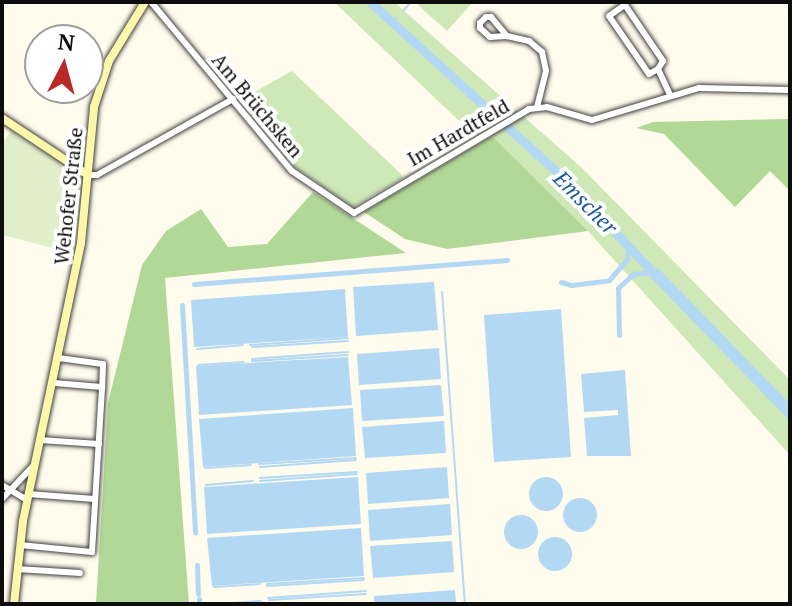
<!DOCTYPE html>
<meta charset="utf-8">
<style>
body{margin:0}
#map{position:relative;width:792px;height:606px;overflow:hidden;background:#fffced;font-family:"PT Serif",serif}
div>[style]{position:absolute}
.green>*{inset:0;background:#cee8b7}
.forest>*{inset:0;background:#b1d897}
.pitch>*{inset:0;background:#e0efc9}
.water>*{inset:0;background:#b3d8f4}
.round{border-radius:50%}
.stream>*{height:2px;margin:-1px;padding:0 1px;transform-origin:1px;border-radius:1px;background:#b3d8f4}
.canal>*{height:5px;margin:-2.5px;padding:0 2.5px;transform-origin:2.5px;border-radius:2.5px;background:#b3d8f4}
.river>*{height:9px;margin:-4.5px;padding:0 4.5px;transform-origin:4.5px;border-radius:4.5px;background:#b3d8f4}
.roads{filter:drop-shadow(0 0 2px #404040) drop-shadow(0 0 2px #404040)}
.street>*{height:6px;margin:-3px;padding:0 3px;transform-origin:3px;border-radius:3px;background:#fff}
.secondary>*{height:8px;margin:-4px;padding:0 4px;transform-origin:4px;border-radius:4px;background:#fdf8a9}
span{translate:-50% -50%;white-space:nowrap;text-align:center;line-height:1.15;-webkit-text-stroke:8px #fff;paint-order:stroke}
.street-label{font-size:20px;color:#0d0d0d}
.water-label{font-size:22px;color:#195b9b;font-style:italic}
.frame{position:absolute;inset:0;border:4px solid #0d0d0d;pointer-events:none}
.north{position:absolute;left:24px;top:24px;width:80px;height:80px;box-sizing:border-box;background:#fff;border:2px solid #9e9e9e;border-radius:50%;rotate:6deg;font-size:22px;font-weight:700;line-height:32px;text-align:center;color:#0d0d0d}
.north::after{content:'';display:block;margin:auto;width:28px;height:36px;background:#b92928;clip-path:polygon(50% 0,100% 100%,50% 72%,0 100%)}
</style>
<div id="map">
<div class="green">
<div style="clip-path:polygon(334px 2px,394px 2px,582px 168px,790px 380px,790px 455px,588px 231px,486px 131px,475px 136px)"></div>
<div style="clip-path:polygon(420px 2px,473px 2px,447px 31px,418px 5px)"></div>
<div style="clip-path:polygon(292px 71px,401px 174px,403px 178px,353px 207px,295px 167px,240px 100px)"></div>
</div>
<div class="forest">
<div style="clip-path:polygon(790px 119px,790px 191px,770px 171px,735px 207px,664px 134px,636px 128px,653px 122px)"></div>
<div style="clip-path:polygon(492px 136px,588px 231px,447px 249px,405px 239px,364px 212px)"></div>
<div style="clip-path:polygon(313px 192px,406px 253px,165px 278px,189px 604px,96px 604px,108px 403px,142px 265px,166px 231px,201px 209px,228px 247px,267px 244px)"></div>
</div>
<div class="pitch">
<div style="clip-path:polygon(11px 131px,84px 177px,73px 253px,2px 235px,2px 144px)"></div>
</div>
<div class="water">
<div style="clip-path:polygon(658px 268px,790px 404px,790px 421px,648px 275px)"></div>
<div style="clip-path:polygon(434px 282px,438px 330px,356px 336px,353px 287px)"></div>
<div style="clip-path:polygon(345px 289px,348px 337px,194px 347px,191px 300px)"></div>
<div style="clip-path:polygon(561px 309px,571px 457px,494px 462px,484px 315px)"></div>
<div style="clip-path:polygon(439px 348px,441px 379px,359px 385px,357px 354px)"></div>
<div style="clip-path:polygon(348px 357px,352px 405px,199px 415px,196px 366px)"></div>
<div style="clip-path:polygon(625px 370px,631px 456px,587px 456px,584px 418px,618px 415px,618px 410px,584px 412px,581px 374px)"></div>
<div style="clip-path:polygon(441px 385px,444px 416px,362px 421px,360px 390px)"></div>
<div style="clip-path:polygon(353px 408px,356px 456px,203px 467px,199px 419px)"></div>
<div style="clip-path:polygon(444px 421px,446px 453px,365px 458px,362px 427px)"></div>
<div style="clip-path:polygon(447px 467px,449px 498px,368px 504px,366px 473px)"></div>
<div class="round" style="left:529px;top:477px;width:34px;height:34px"></div>
<div style="clip-path:polygon(358px 477px,361px 524px,207px 534px,204px 487px)"></div>
<div class="round" style="left:563px;top:498px;width:34px;height:34px"></div>
<div style="clip-path:polygon(450px 504px,452px 535px,370px 541px,368px 510px)"></div>
<div class="round" style="left:504px;top:515px;width:34px;height:34px"></div>
<div style="clip-path:polygon(361px 528px,364px 576px,212px 586px,207px 538px)"></div>
<div class="round" style="left:538px;top:537px;width:34px;height:34px"></div>
<div style="clip-path:polygon(452px 541px,454px 572px,373px 578px,370px 546px)"></div>
<div style="clip-path:polygon(455px 590px,456px 604px,374px 604px,374px 596px)"></div>
</div>
<div class="stream">
<div style="left:403px;top:11px;width:12px;rotate:-48deg"></div>
<div style="left:392px;top:22px;width:6px;rotate:-45deg"></div>
<div style="left:442px;top:292px;width:313px;rotate:85.8deg"></div>
<div style="left:250px;top:345px;width:98px;rotate:-4.1deg"></div>
<div style="left:252px;top:347px;width:96px;rotate:-3.6deg"></div>
<div style="left:197px;top:349px;width:46px;rotate:-5deg"></div>
<div style="left:252px;top:359px;width:96px;rotate:-4.2deg"></div>
<div style="left:252px;top:361px;width:96px;rotate:-3.6deg"></div>
<div style="left:198px;top:365px;width:46px;rotate:-3.7deg"></div>
<div style="left:259px;top:464px;width:97px;rotate:-3.5deg"></div>
<div style="left:260px;top:467px;width:96px;rotate:-4.2deg"></div>
<div style="left:205px;top:468px;width:46px;rotate:-3.7deg"></div>
<div style="left:260px;top:478px;width:97px;rotate:-3.5deg"></div>
<div style="left:260px;top:481px;width:97px;rotate:-4.1deg"></div>
<div style="left:206px;top:485px;width:47px;rotate:-4.9deg"></div>
<div style="left:267px;top:584px;width:97px;rotate:-3.5deg"></div>
<div style="left:267px;top:586px;width:97px;rotate:-3.5deg"></div>
<div style="left:214px;top:587px;width:46px;rotate:-3.7deg"></div>
<div style="left:268px;top:598px;width:98px;rotate:-4.1deg"></div>
<div style="left:269px;top:600px;width:97px;rotate:-3.5deg"></div>
<div style="left:216px;top:604px;width:45px;rotate:-3.8deg"></div>
</div>
<div class="canal">
<div style="left:561px;top:282px;width:10px;rotate:17deg"></div>
<div style="left:571px;top:285px;width:38px;rotate:-7deg"></div>
<div style="left:609px;top:280px;width:28px;rotate:-49deg"></div>
<div style="left:627px;top:259px;width:12px;rotate:-85deg"></div>
<div style="left:194px;top:284px;width:314px;rotate:-4.4deg"></div>
<div style="left:182px;top:305px;width:228px;rotate:86.7deg"></div>
<div style="left:619px;top:335px;width:47px;rotate:-91.2deg"></div>
<div style="left:618px;top:288px;width:21px;rotate:-43deg"></div>
<div style="left:633px;top:274px;width:19px;rotate:-6deg"></div>
<div style="left:197px;top:565px;width:29px;rotate:88deg"></div>
<div style="left:199px;top:599px;width:5px;rotate:90deg"></div>
</div>
<div class="river">
<div style="left:370px;top:2px;width:266px;rotate:42.3deg"></div>
<div style="left:567px;top:181px;width:136px;rotate:46.8deg"></div>
</div>
<div class="roads">
<div class="street">
<div style="left:151px;top:2px;width:220px;rotate:50.2deg"></div>
<div style="left:292px;top:171px;width:75px;rotate:34.1deg"></div>
<div style="left:354px;top:213px;width:204px;rotate:-30.7deg"></div>
<div style="left:529px;top:109px;width:18px;rotate:-6deg"></div>
<div style="left:547px;top:107px;width:47px;rotate:16.1deg"></div>
<div style="left:592px;top:120px;width:112px;rotate:-16.7deg"></div>
<div style="left:699px;top:88px;width:91px;rotate:1.3deg"></div>
<div style="left:507px;top:36px;width:17px;rotate:177deg"></div>
<div style="left:490px;top:37px;width:13px;rotate:-138deg"></div>
<div style="left:480px;top:28px;width:5px;rotate:-90deg"></div>
<div style="left:480px;top:23px;width:8px;rotate:-45deg"></div>
<div style="left:486px;top:17px;width:5px"></div>
<div style="left:491px;top:17px;width:25px;rotate:50deg"></div>
<div style="left:507px;top:36px;width:23px;rotate:13deg"></div>
<div style="left:529px;top:41px;width:17px;rotate:40deg"></div>
<div style="left:542px;top:52px;width:19px;rotate:78deg"></div>
<div style="left:546px;top:71px;width:37px;rotate:104deg"></div>
<div style="left:658px;top:69px;width:10px;rotate:151deg"></div>
<div style="left:649px;top:74px;width:70px;rotate:-124.6deg"></div>
<div style="left:609px;top:16px;width:19px;rotate:-35deg"></div>
<div style="left:625px;top:5px;width:68px;rotate:55.8deg"></div>
<div style="left:663px;top:61px;width:9px;rotate:122deg"></div>
<div style="left:658px;top:69px;width:29px;rotate:65deg"></div>
<div style="left:88px;top:175px;width:9px"></div>
<div style="left:97px;top:175px;width:156px;rotate:-29.2deg"></div>
<div style="left:59px;top:358px;width:44px;rotate:7.8deg"></div>
<div style="left:103px;top:364px;width:23px;rotate:92deg"></div>
<div style="left:40px;top:440px;width:59px;rotate:3.9deg"></div>
<div style="left:2px;top:485px;width:29px;rotate:31deg"></div>
<div style="left:28px;top:494px;width:67px;rotate:4.3deg"></div>
<div style="left:2px;top:499px;width:48px;rotate:-46.7deg"></div>
<div style="left:20px;top:545px;width:72px;rotate:5.6deg"></div>
<div style="left:92px;top:552px;width:165px;rotate:-86.5deg"></div>
<div style="left:102px;top:387px;width:48px;rotate:-175.2deg"></div>
<div style="left:17px;top:569px;width:63px;rotate:3.6deg"></div>
</div>
<div class="secondary">
<div style="left:2px;top:118px;width:103px;rotate:33.5deg"></div>
<div style="left:14px;top:604px;width:83px;rotate:-83.8deg"></div>
<div style="left:23px;top:521px;width:284px;rotate:-78.2deg"></div>
<div style="left:81px;top:243px;width:137px;rotate:-84.5deg"></div>
<div style="left:94px;top:107px;width:48px;rotate:-71.9deg"></div>
<div style="left:109px;top:61px;width:69px;rotate:-58.6deg"></div>
</div>
</div>
<div class="street-label">
<span style="left:258px;top:105px;rotate:50deg">Am Brüchsken</span>
<span style="left:458px;top:132px;rotate:-30deg">Im Hardtfeld</span>
<span style="left:68px;top:196px;rotate:-84deg">Wehofer Straße</span>
</div>
<div class="water-label">
<span style="left:586px;top:202px;rotate:45deg">Emscher</span>
</div>
<div class="frame"></div>
<div class="north">N</div>
</div>
